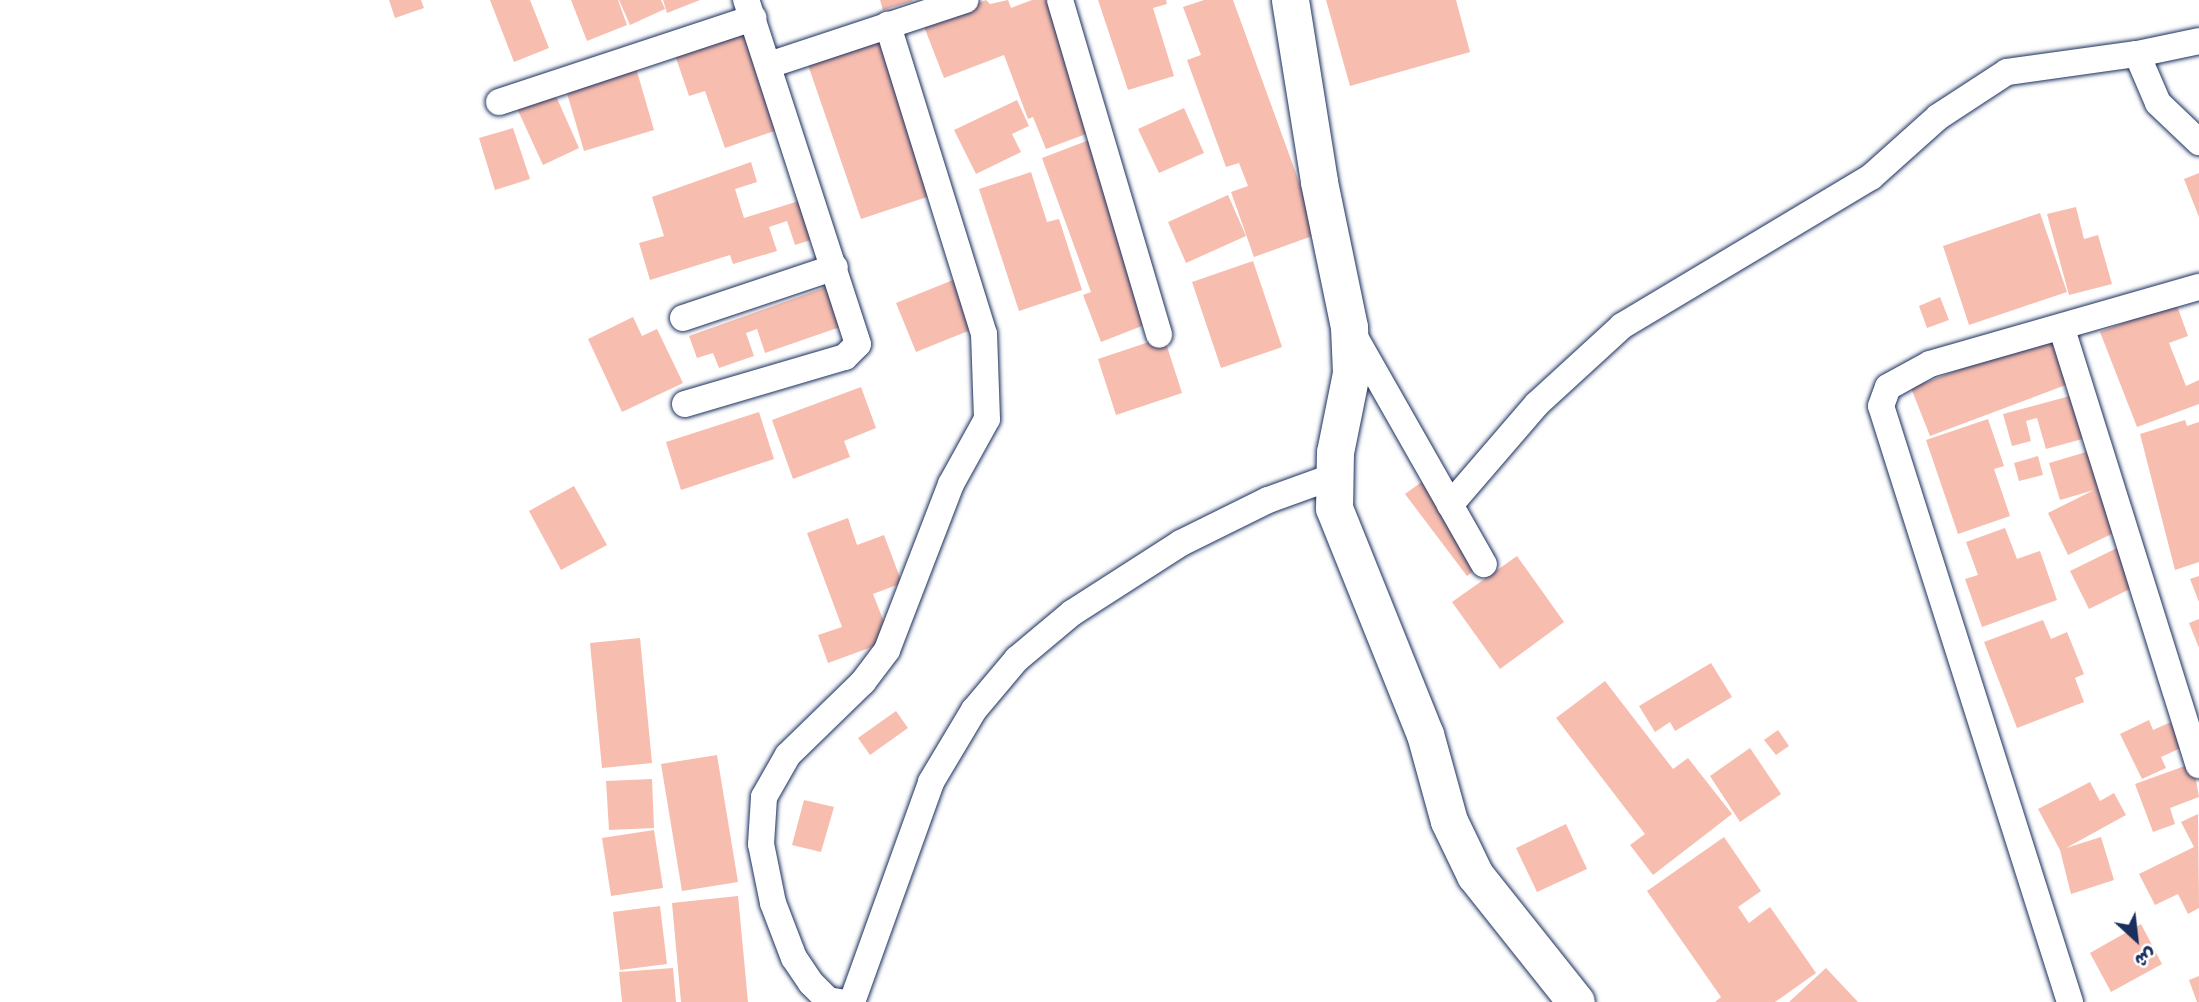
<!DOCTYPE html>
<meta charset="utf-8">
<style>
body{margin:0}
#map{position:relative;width:2199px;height:1002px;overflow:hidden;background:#fff;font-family:Sriracha,"Playpen Sans Arabic",sans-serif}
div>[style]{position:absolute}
.building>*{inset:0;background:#f7bdaf}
.roads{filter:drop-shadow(0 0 2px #1b2f5e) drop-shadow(0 0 2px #1b2f5e)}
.minor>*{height:26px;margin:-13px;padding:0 13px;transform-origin:13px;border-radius:13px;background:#fff}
.secondary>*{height:37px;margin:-18.5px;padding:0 18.5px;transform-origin:18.5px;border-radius:18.5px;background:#fff}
span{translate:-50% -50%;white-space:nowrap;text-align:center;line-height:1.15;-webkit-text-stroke:5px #fff;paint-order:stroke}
.north{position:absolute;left:2101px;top:904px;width:70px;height:70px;-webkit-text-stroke:5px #fff;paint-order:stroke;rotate:153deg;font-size:19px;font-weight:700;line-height:28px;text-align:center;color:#1b2f5e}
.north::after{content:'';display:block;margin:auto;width:24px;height:32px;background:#1b2f5e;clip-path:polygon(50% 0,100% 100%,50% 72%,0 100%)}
</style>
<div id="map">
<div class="building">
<div style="clip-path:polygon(389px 0,421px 0,424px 8px,395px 18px)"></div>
<div style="clip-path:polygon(490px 0,530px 0,549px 48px,514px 62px)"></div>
<div style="clip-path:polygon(571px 0,618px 0,627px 25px,587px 41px)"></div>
<div style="clip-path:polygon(619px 0,661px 0,665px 9px,630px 25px)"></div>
<div style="clip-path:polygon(663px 0,700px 0,667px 13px)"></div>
<div style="clip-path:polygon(880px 0,912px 0,913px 1px,883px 10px)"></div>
<div style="clip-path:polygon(986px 0,990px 4px,1008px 0,1011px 8px,1032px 0,1053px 0,1102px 128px,1046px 149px,1033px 117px,1028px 119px,1004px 55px,944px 78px,923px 24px)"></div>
<div style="clip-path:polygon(1098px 0,1166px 0,1167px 4px,1153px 8px,1174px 76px,1128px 90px)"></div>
<div style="clip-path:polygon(1204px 0,1233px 0,1318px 234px,1254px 257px,1231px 192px,1248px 186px,1239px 163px,1226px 167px,1187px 60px,1201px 55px,1183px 7px)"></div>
<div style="clip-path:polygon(1326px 0,1456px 0,1470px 52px,1350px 86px)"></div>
<div style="clip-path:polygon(752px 28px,786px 127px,725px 148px,705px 91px,689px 96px,675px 55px)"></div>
<div style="clip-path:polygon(886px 35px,939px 193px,861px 219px,807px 62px)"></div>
<div style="clip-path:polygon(634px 61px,654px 130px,584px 151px,564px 83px)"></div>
<div style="clip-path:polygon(552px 87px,579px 148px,543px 165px,515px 104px)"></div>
<div style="clip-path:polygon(1017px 100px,1029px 126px,1012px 134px,1021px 152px,976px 174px,954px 130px)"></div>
<div style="clip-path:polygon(1184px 108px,1204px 153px,1159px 173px,1138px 129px)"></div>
<div style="clip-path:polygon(513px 128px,530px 179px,495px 190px,479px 138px)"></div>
<div style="clip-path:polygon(1097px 137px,1165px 317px,1101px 342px,1083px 295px,1091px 292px,1042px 158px)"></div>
<div style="clip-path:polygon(751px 162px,757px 182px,735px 189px,744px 218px,802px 200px,814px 239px,795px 245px,787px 221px,769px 227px,777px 251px,733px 264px,730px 255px,650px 280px,639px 243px,664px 236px,652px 197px)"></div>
<div style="clip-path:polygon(1031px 172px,1047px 222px,1059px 219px,1082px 290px,1019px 311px,979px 189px)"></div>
<div style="clip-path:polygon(2199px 173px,2199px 217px,2184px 179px)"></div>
<div style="clip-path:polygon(1228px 195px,1246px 236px,1186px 263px,1168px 222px)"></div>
<div style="clip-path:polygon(2076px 207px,2084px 239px,2098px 235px,2112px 284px,2069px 295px,2047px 214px)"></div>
<div style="clip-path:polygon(2040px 213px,2067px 292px,1969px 325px,1943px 246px)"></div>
<div style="clip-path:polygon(1253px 261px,1282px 347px,1221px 368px,1192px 282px)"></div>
<div style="clip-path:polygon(963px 276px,983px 325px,916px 352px,896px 303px)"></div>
<div style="clip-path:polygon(829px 286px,843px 326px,765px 353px,757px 329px,746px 333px,754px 356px,719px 368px,713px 353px,697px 358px,689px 336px)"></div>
<div style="clip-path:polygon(1940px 297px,1949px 320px,1927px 328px,1919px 306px)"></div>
<div style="clip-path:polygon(2176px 303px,2188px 336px,2169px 343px,2186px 386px,2199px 380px,2199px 404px,2137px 427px,2100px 332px)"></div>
<div style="clip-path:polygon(633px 317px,642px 336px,657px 329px,683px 383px,622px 412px,588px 339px)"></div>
<div style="clip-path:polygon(2061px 331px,2079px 380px,1930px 436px,1911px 388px)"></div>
<div style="clip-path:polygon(1164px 337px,1182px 393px,1116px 415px,1098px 359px)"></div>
<div style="clip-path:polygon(861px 387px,876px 428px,844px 441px,850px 457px,793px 479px,772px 420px)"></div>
<div style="clip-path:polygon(2081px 393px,2093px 436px,2046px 449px,2037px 418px,2026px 421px,2031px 441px,2012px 446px,2003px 414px)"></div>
<div style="clip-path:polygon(759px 412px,774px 459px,681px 490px,666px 442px)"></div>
<div style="clip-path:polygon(1988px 419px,2004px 466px,1994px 469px,2010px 516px,1958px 534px,1926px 440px)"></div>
<div style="clip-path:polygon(2185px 420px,2187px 426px,2199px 422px,2199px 562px,2175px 570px,2140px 434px)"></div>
<div style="clip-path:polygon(2093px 450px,2124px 528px,2068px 555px,2048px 513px,2094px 490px,2060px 500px,2049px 463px)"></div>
<div style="clip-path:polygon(2038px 456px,2043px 475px,2019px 481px,2014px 463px)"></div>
<div style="clip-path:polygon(1434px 473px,1495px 555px,1467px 576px,1405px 494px)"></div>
<div style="clip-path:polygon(574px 486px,607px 545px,561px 570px,529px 511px)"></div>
<div style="clip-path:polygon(848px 518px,857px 545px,884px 535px,902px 583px,873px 594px,891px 640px,828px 663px,818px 635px,842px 627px,807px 533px)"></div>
<div style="clip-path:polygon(2005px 528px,2017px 559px,2040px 551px,2057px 600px,1982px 627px,1965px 579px,1978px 575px,1966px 542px)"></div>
<div style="clip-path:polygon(2117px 548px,2136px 586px,2089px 609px,2070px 571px)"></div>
<div style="clip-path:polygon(1517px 556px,1564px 622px,1500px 669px,1452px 602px)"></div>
<div style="clip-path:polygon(2199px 576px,2199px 602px,2190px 579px)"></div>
<div style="clip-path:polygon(2199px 619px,2199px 648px,2189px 623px)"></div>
<div style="clip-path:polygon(2043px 620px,2051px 639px,2067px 632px,2084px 674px,2075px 678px,2084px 702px,2017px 728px,1984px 642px)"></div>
<div style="clip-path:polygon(640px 638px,652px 763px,602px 768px,590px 643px)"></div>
<div style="clip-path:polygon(1711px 663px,1732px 697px,1675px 731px,1670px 722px,1655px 732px,1639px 706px)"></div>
<div style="clip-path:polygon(1605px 681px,1673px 769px,1688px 758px,1732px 814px,1653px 875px,1630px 845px,1645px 834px,1556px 718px)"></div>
<div style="clip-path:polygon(896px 711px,908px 728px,870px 755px,858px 738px)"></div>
<div style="clip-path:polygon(2149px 720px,2153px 730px,2171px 722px,2183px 747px,2161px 757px,2166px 768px,2142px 779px,2120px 734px)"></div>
<div style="clip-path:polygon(1778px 730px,1789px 746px,1776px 755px,1764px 740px)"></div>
<div style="clip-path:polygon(1750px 748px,1781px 794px,1740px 822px,1710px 776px)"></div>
<div style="clip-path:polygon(717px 755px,738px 882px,682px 891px,661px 764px)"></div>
<div style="clip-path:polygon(2193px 763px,2199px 797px,2170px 808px,2175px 824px,2153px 832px,2135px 784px)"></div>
<div style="clip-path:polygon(652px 779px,654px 828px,609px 830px,606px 781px)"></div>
<div style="clip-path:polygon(2090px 782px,2100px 801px,2114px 793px,2126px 815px,2066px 848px,2101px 837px,2114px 880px,2071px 894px,2060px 850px,2038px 809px)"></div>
<div style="clip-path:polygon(804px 800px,834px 807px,821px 852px,792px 845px)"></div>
<div style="clip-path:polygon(2198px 814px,2199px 908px,2188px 914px,2178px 894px,2155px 905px,2139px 874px,2194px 847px,2181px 822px)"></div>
<div style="clip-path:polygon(1566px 824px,1587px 869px,1537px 892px,1516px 848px)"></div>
<div style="clip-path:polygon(654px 830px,663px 888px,611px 896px,602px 838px)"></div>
<div style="clip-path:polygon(1724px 837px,1761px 891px,1738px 907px,1749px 923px,1770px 907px,1816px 973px,1775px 1002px,1715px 1002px,1721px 997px,1647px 891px)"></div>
<div style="clip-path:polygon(738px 896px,748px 1002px,681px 1002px,672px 903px)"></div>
<div style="clip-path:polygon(660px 906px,667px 964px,620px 970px,613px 912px)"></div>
<div style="clip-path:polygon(2141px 924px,2162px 964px,2111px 992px,2090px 953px)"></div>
<div style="clip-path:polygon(673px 968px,676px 1002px,622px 1002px,619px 972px)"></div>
<div style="clip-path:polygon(1826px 968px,1858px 1002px,1789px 1002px)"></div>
<div style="clip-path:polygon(2199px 976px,2199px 1002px,2197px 1002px,2189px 980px)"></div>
</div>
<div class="roads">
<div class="minor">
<div style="left:1060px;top:0;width:349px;rotate:73.5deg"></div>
<div style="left:2137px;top:54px;width:63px;rotate:-11.8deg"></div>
<div style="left:769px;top:65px;width:207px;rotate:-18.3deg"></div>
<div style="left:499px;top:102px;width:268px;rotate:-18.3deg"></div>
<div style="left:683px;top:318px;width:160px;rotate:-18.5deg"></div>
<div style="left:2062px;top:329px;width:457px;rotate:72.6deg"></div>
<div style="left:1352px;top:332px;width:267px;rotate:60.4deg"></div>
<div style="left:685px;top:404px;width:167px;rotate:-16.4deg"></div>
<div style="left:845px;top:357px;width:18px;rotate:-45deg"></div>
<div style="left:858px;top:344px;width:362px;rotate:-108deg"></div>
<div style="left:1450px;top:505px;width:133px;rotate:-49.3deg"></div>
<div style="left:1537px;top:404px;width:115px;rotate:-42.5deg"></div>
<div style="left:1622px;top:326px;width:290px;rotate:-30.9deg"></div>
<div style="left:1871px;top:177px;width:90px;rotate:-41.8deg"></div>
<div style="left:1938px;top:117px;width:82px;rotate:-33.1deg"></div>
<div style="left:2007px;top:72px;width:131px;rotate:-7.9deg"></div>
<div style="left:2137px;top:54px;width:53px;rotate:66.8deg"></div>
<div style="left:2158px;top:103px;width:57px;rotate:43.6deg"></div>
<div style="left:840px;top:1002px;width:12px;rotate:-171deg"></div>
<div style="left:828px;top:1000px;width:24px;rotate:-135deg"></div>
<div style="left:811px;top:983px;width:30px;rotate:-124deg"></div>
<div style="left:794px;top:958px;width:59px;rotate:-110.9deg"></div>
<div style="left:773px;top:903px;width:60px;rotate:-101.5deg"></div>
<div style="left:761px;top:844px;width:47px;rotate:-86.3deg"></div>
<div style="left:764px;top:797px;width:48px;rotate:-60.3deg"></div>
<div style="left:788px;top:755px;width:105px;rotate:-44.2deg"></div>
<div style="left:863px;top:682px;width:40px;rotate:-53deg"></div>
<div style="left:887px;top:650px;width:178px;rotate:-68.9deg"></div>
<div style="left:951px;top:484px;width:74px;rotate:-61deg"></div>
<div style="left:987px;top:419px;width:85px;rotate:-92deg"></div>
<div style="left:984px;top:334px;width:324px;rotate:-107.3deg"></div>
<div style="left:852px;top:1002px;width:234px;rotate:-70.2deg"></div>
<div style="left:931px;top:782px;width:84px;rotate:-59.2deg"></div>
<div style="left:974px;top:710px;width:67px;rotate:-49.9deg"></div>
<div style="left:1017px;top:659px;width:72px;rotate:-39.9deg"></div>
<div style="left:1072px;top:613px;width:130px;rotate:-32.7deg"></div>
<div style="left:1181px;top:543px;width:97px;rotate:-26.3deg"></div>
<div style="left:1268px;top:500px;width:68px;rotate:-19.8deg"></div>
<div style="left:2070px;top:1002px;width:625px;rotate:-107.59deg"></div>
<div style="left:1881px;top:406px;width:20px;rotate:-70deg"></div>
<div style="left:1888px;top:387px;width:48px;rotate:-28.7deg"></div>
<div style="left:1930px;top:364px;width:280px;rotate:-16deg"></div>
</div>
<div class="secondary">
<div style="left:1290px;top:0;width:184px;rotate:80.9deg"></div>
<div style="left:1319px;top:182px;width:148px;rotate:78.3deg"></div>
<div style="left:1349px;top:327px;width:46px;rotate:87.5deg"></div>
<div style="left:1351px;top:373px;width:81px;rotate:101.4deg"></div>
<div style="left:1335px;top:452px;width:56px;rotate:91deg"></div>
<div style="left:1334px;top:508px;width:244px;rotate:68.1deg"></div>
<div style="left:1425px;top:734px;width:90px;rotate:74.6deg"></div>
<div style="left:1449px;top:821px;width:60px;rotate:64.3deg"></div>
<div style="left:1475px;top:875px;width:162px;rotate:51.5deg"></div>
</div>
</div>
<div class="north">ش</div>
</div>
